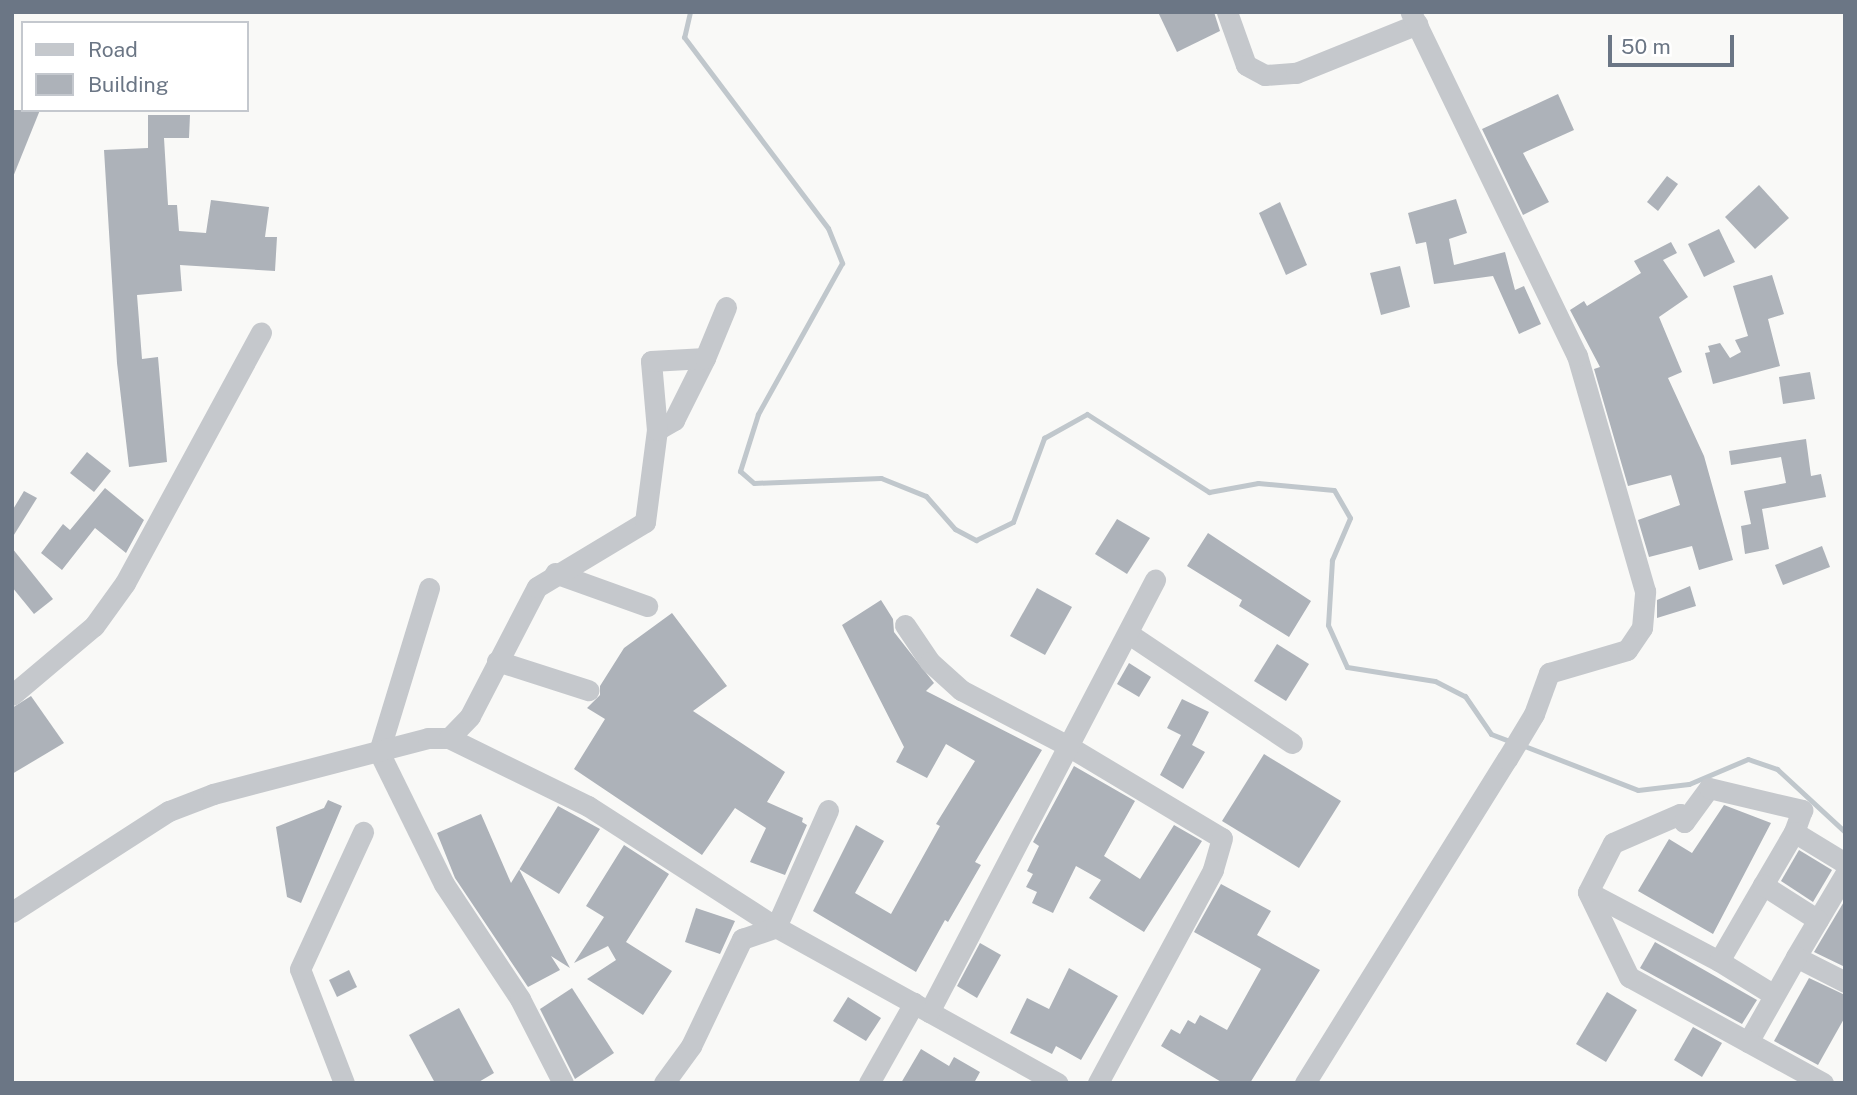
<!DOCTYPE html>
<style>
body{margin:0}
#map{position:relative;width:1857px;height:1095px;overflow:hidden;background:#f9f9f7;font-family:"Public Sans",sans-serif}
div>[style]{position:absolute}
.stream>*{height:5px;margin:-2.5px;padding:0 2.5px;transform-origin:2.5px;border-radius:2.5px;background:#c0c7cc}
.building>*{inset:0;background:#adb2b9}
.minor>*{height:21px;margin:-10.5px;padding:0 10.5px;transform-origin:10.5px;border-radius:10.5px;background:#c5c8cc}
span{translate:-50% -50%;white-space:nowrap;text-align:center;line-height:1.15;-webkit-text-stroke:7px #fff;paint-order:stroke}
.frame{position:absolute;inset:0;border:14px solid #6b7685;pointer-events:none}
.legend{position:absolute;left:21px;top:21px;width:228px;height:91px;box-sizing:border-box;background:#fff;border:2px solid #c4c8ce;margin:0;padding:9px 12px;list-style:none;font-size:21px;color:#6b7685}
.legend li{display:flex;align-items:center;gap:14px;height:35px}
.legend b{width:35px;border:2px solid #c4c8ce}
.scale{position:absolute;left:1608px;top:35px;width:126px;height:32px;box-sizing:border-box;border:4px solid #6b7685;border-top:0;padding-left:9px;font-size:21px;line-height:24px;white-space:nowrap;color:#6b7685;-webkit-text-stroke:5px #fff;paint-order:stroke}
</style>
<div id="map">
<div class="stream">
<div style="left:690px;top:12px;width:26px;rotate:103deg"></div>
<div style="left:684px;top:37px;width:239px;rotate:53deg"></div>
<div style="left:828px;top:228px;width:38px;rotate:68deg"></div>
<div style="left:842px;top:263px;width:173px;rotate:119.1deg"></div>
<div style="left:758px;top:414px;width:60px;rotate:107.5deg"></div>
<div style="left:740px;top:471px;width:18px;rotate:41deg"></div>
<div style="left:754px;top:483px;width:127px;rotate:-2.3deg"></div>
<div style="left:881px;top:478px;width:48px;rotate:21.8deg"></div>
<div style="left:926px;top:496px;width:44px;rotate:48.7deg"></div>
<div style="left:955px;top:529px;width:24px;rotate:28deg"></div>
<div style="left:976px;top:540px;width:41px;rotate:-25.9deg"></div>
<div style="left:1013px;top:522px;width:90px;rotate:-69.7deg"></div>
<div style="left:1044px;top:438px;width:49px;rotate:-29.2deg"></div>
<div style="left:1087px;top:414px;width:145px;rotate:32.6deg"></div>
<div style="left:1209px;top:492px;width:50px;rotate:-10.4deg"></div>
<div style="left:1258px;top:483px;width:76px;rotate:5.3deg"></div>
<div style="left:1334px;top:490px;width:32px;rotate:60deg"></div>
<div style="left:1350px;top:518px;width:46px;rotate:113.2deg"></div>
<div style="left:1332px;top:560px;width:65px;rotate:93.5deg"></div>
<div style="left:1328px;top:625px;width:46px;rotate:65.7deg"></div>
<div style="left:1347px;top:667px;width:89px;rotate:9deg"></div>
<div style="left:1435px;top:681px;width:34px;rotate:27deg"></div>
<div style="left:1465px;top:696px;width:46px;rotate:55.6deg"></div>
<div style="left:1491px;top:734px;width:22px;rotate:21deg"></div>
<div style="left:1522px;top:745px;width:124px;rotate:21.2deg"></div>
<div style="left:1638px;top:790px;width:51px;rotate:-6.7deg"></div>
<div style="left:1689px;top:784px;width:64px;rotate:-23deg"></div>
<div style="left:1748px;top:759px;width:31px;rotate:19deg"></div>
<div style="left:1777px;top:769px;width:93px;rotate:42.8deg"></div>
</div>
<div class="building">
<div style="clip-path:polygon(1158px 12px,1214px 12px,1220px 31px,1177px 52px)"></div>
<div style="clip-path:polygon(1558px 94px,1574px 130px,1523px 153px,1549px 202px,1523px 215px,1482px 129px)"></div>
<div style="clip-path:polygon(12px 110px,40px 110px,13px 177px,12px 177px)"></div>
<div style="clip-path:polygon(148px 115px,190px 115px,189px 138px,164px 138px,168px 205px,177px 205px,179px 231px,206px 233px,211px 200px,269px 207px,265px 237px,277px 237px,275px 271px,180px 265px,182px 291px,137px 295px,142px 359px,158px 357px,167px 462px,129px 467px,117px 363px,104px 150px,148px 148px)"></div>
<div style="clip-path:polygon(1667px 176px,1678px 184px,1658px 211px,1647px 202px)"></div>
<div style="clip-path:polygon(1759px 185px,1789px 218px,1755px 249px,1725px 217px)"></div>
<div style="clip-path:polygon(1456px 199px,1467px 233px,1449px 239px,1454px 265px,1505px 252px,1515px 290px,1524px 286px,1541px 324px,1519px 334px,1493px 276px,1434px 284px,1426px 242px,1416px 244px,1408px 213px)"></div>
<div style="clip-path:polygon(1280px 202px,1307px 265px,1286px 275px,1259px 213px)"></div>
<div style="clip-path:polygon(1719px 229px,1735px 262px,1704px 277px,1688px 244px)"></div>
<div style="clip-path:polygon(1671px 242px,1677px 253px,1663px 260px,1688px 297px,1659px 317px,1682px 372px,1668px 378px,1704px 456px,1733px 560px,1699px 570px,1692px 546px,1649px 557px,1638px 520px,1680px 505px,1671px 475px,1628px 486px,1594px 369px,1600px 367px,1570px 310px,1584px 301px,1587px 306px,1641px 273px,1634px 261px)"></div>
<div style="clip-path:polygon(1400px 266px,1410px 307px,1381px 315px,1370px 273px)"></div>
<div style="clip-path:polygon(1772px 275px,1784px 314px,1768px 319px,1780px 366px,1713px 384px,1705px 353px,1710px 352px,1708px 346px,1720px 343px,1730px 358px,1741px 352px,1735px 340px,1748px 336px,1733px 286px)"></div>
<div style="clip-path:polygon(1810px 372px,1815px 399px,1783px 404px,1779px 377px)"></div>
<div style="clip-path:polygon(1806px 439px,1811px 476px,1821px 474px,1826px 497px,1762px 509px,1769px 549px,1745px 554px,1741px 526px,1751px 524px,1744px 491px,1786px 483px,1781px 457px,1731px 465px,1729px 451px)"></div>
<div style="clip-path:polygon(87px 452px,111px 471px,94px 492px,70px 473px)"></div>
<div style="clip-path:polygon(105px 488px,144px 520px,126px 553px,95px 528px,62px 570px,41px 553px,63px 524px,70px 530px)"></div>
<div style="clip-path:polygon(24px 491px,37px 498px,12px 538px,12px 511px)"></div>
<div style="clip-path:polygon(1117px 519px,1150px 538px,1127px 574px,1095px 554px)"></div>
<div style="clip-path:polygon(1208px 533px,1311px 601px,1289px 637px,1239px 606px,1242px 600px,1187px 566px)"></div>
<div style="clip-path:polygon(1822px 546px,1830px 567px,1783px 585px,1775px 565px)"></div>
<div style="clip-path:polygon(12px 548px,53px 599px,34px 614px,12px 587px)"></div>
<div style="clip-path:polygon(1690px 586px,1696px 606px,1657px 618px,1657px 600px)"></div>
<div style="clip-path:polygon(1037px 588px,1072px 607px,1045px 655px,1010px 636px)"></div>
<div style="clip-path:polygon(881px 600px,893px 619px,894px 632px,934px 683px,926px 691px,1042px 750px,975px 862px,981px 865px,948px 922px,945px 920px,916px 972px,813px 911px,856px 825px,884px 841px,855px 893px,891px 914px,940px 826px,936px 824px,975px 761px,946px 744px,927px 778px,896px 762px,904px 747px,842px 625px)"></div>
<div style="clip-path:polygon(672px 613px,727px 686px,693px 711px,785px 772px,767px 802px,803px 818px,802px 822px,807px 825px,785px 875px,750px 862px,766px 828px,735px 808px,702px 855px,574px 769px,605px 719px,587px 708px,600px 695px,600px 686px,624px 648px)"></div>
<div style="clip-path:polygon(1277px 644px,1309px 664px,1286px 701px,1254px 681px)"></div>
<div style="clip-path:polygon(1129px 663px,1151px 677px,1139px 697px,1117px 684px)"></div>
<div style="clip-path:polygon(31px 696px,64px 743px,12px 774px,12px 708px)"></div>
<div style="clip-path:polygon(1182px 699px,1209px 712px,1192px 745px,1205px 752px,1183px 789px,1160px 775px,1181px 735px,1167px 728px)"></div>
<div style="clip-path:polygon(1264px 754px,1341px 801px,1299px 868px,1222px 821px)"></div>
<div style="clip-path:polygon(1074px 766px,1135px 801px,1104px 856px,1140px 879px,1174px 825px,1202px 841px,1144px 932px,1089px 898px,1101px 880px,1076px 866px,1053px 913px,1032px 903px,1037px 892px,1026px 887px,1033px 874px,1027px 871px,1039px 846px,1033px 842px)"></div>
<div style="clip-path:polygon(328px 800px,342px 806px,301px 903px,287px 897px,276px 827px,324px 808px)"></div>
<div style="clip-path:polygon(1724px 805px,1771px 823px,1713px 934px,1638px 891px,1669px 839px,1692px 853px)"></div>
<div style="clip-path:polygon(558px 806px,600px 829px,559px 894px,519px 869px,570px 968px,551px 956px,560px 970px,528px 987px,455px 878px,437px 833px,481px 814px,511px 883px)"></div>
<div style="clip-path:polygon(624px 845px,669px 874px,626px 942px,672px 971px,643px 1015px,587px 979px,616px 960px,608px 946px,574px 963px,604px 917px,586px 906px)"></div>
<div style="clip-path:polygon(1799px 850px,1832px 870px,1813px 902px,1781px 881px)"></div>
<div style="clip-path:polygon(1221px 884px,1271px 911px,1257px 935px,1320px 970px,1250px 1083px,1223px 1083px,1161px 1046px,1171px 1029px,1180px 1034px,1188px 1020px,1195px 1024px,1200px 1015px,1227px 1030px,1261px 969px,1194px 932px)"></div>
<div style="clip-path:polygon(1845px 900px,1845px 967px,1814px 952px)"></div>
<div style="clip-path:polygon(696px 908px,735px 921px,720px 954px,685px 942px)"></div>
<div style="clip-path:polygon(1655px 942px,1757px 1000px,1742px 1024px,1640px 968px)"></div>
<div style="clip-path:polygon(980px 943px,1001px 955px,977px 998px,957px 986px)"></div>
<div style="clip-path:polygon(1069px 968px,1118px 996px,1081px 1060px,1056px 1046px,1052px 1054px,1010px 1033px,1027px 998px,1049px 1009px)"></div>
<div style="clip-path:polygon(349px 970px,357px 987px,337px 997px,329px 980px)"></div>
<div style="clip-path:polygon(1809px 978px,1845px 995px,1845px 1017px,1818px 1065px,1774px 1041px)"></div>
<div style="clip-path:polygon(572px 988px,614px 1053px,575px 1079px,540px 1009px)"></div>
<div style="clip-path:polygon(1607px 992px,1637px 1010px,1606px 1062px,1576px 1044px)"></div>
<div style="clip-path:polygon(848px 997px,881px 1018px,866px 1041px,833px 1021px)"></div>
<div style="clip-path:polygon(459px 1008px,494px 1073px,477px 1083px,435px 1083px,409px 1035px)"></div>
<div style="clip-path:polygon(1693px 1027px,1722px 1043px,1702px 1077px,1674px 1060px)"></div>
<div style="clip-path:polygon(921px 1049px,949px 1066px,954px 1057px,980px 1072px,974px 1083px,901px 1083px)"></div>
</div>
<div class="minor">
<div style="left:1227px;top:12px;width:56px;rotate:70.3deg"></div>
<div style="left:1246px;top:65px;width:21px;rotate:28deg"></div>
<div style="left:1265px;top:75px;width:31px;rotate:-4deg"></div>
<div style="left:1296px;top:73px;width:131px;rotate:-22deg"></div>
<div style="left:657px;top:430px;width:20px;rotate:-30deg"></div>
<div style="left:674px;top:420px;width:69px;rotate:-63.4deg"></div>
<div style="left:555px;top:573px;width:98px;rotate:19.7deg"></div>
<div style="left:429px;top:588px;width:171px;rotate:107deg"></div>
<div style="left:379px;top:752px;width:147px;rotate:63.8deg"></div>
<div style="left:444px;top:884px;width:138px;rotate:56.5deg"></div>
<div style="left:520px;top:999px;width:94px;rotate:62.9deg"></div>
<div style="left:905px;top:625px;width:45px;rotate:56deg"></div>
<div style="left:930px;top:662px;width:42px;rotate:42.1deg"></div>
<div style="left:961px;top:690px;width:121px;rotate:27.6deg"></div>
<div style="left:1068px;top:746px;width:179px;rotate:30.9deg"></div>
<div style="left:1222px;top:838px;width:33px;rotate:106deg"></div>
<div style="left:1213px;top:870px;width:242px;rotate:118.4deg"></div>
<div style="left:1129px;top:634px;width:196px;rotate:33.8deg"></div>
<div style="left:497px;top:661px;width:96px;rotate:17.7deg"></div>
<div style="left:12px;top:695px;width:107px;rotate:-40.1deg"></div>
<div style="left:94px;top:626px;width:53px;rotate:-54.2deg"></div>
<div style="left:125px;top:583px;width:285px;rotate:-61.5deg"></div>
<div style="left:449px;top:738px;width:30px;rotate:-46deg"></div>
<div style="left:470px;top:716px;width:145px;rotate:-62.6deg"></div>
<div style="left:537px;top:587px;width:126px;rotate:-31deg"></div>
<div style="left:645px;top:522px;width:93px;rotate:-82.6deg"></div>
<div style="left:657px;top:430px;width:69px;rotate:-95deg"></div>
<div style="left:651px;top:361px;width:54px;rotate:-3.2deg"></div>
<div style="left:705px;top:358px;width:55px;rotate:-67.6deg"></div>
<div style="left:1845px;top:874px;width:96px;rotate:120.6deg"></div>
<div style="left:1796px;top:957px;width:55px;rotate:27deg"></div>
<div style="left:1763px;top:885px;width:61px;rotate:-59.7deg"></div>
<div style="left:1588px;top:892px;width:148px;rotate:27.8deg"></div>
<div style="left:12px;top:912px;width:187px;rotate:-32.8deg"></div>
<div style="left:169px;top:811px;width:47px;rotate:-21.1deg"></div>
<div style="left:213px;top:794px;width:222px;rotate:-14.6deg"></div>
<div style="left:428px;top:738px;width:21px"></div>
<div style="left:449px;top:738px;width:155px;rotate:26.1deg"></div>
<div style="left:588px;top:806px;width:224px;rotate:32.8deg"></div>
<div style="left:776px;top:927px;width:322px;rotate:29deg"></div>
<div style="left:1774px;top:995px;width:65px;rotate:-148.3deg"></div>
<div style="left:1719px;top:961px;width:88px;rotate:-59.9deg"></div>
<div style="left:1763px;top:885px;width:65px;rotate:32.5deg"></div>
<div style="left:929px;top:1012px;width:488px;rotate:-62.4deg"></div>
<div style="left:1748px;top:1042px;width:98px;rotate:-60.5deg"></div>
<div style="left:344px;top:1083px;width:122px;rotate:-111.1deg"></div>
<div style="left:300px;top:969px;width:151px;rotate:-65.3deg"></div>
<div style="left:664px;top:1083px;width:46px;rotate:-53.9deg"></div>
<div style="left:691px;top:1046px;width:119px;rotate:-64.5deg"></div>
<div style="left:742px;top:939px;width:36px;rotate:-19deg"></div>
<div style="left:776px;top:927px;width:128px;rotate:-66deg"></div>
<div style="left:869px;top:1083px;width:92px;rotate:-60.6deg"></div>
<div style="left:1305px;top:1083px;width:382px;rotate:-58.1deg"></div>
<div style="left:1507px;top:759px;width:52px;rotate:-59deg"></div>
<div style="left:1534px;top:714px;width:44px;rotate:-69.9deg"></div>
<div style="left:1549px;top:673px;width:81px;rotate:-16.4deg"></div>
<div style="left:1627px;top:650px;width:27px;rotate:-56deg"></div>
<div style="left:1642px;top:628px;width:37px;rotate:-85deg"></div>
<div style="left:1645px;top:591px;width:245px;rotate:-106.1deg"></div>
<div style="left:1577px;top:356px;width:382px;rotate:-115.8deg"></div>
<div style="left:1823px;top:1083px;width:221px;rotate:-151.3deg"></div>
<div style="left:1629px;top:977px;width:94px;rotate:-115.8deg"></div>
<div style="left:1588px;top:892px;width:55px;rotate:-63deg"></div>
<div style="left:1613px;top:843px;width:73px;rotate:-23.4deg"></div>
<div style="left:1680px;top:814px;width:9px;rotate:63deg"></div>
<div style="left:1684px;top:822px;width:42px;rotate:-53.7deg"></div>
<div style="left:1709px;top:788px;width:96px;rotate:13.3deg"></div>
<div style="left:1802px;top:810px;width:23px;rotate:110deg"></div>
<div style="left:1794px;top:832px;width:60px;rotate:31.3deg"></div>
</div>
<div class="frame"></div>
<ul class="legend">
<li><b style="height:9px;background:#c5c8cc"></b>Road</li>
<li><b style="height:19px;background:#adb2b9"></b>Building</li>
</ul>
<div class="scale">50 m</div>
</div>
